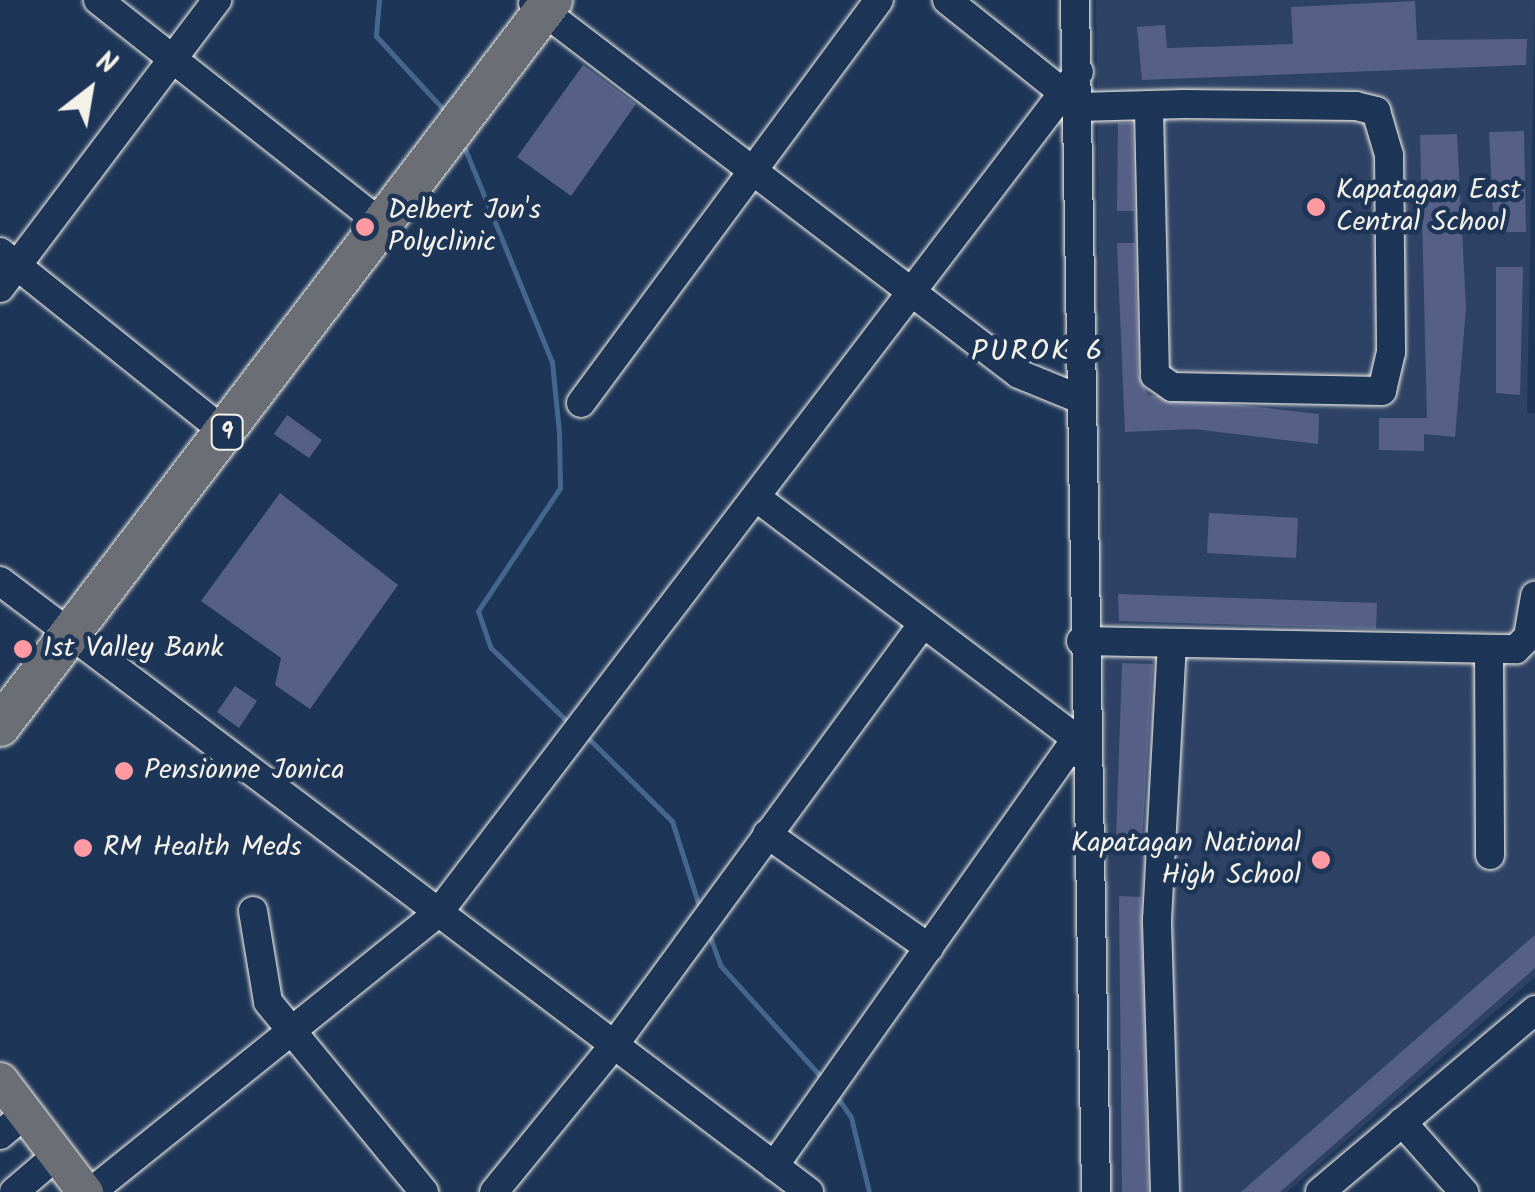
<!DOCTYPE html>
<style>
body{margin:0}
#map{position:relative;width:1535px;height:1192px;overflow:hidden;background:#1d3557;font-family:Kalam,sans-serif}
div>[style]{position:absolute}
.built>*{inset:0;background:#2e4265}
.stream>*{height:5px;margin:-2.5px;padding:0 2.5px;transform-origin:2.5px;border-radius:2.5px;background:#46678c}
.building>*{inset:0;background:#566087}
.roads{filter:drop-shadow(0 0 2px #f4f1e8) drop-shadow(0 0 2px #f4f1e8)}
.minor>*{height:28px;margin:-14px;padding:0 14px;transform-origin:14px;border-radius:14px;background:#1d3557}
.major>*{height:35px;margin:-17.5px;padding:0 17.5px;transform-origin:17.5px;border-radius:17.5px;background:#6b6f75}
.highway>*{height:40px;margin:-20px;padding:0 20px;transform-origin:20px;border-radius:20px;background:#6b6f75}
.dots>*{width:28px;height:28px;translate:-50% -50%;box-sizing:border-box;border:5px solid #1d3557;border-radius:50%}
span{translate:-50% -50%;white-space:nowrap;text-align:center;line-height:1.15;-webkit-text-stroke:9px #1d3557;paint-order:stroke}
.shield-label span{padding:2px 8px;background:#1d3557;border:2px solid;border-radius:8px;-webkit-text-stroke-width:0}
.shield-label{font-size:25px;color:#f4f1e8;font-weight:700}
.poi-label{font-size:28px;color:#f4f1e8}
.left{translate:0 -50%;text-align:left}
.right{translate:-100% -50%;text-align:right}
.neighbourhood-label{font-size:30px;color:#f4f1e8;letter-spacing:2.5px}
.north{position:absolute;left:40px;top:40px;width:100px;height:100px;-webkit-text-stroke:8px #1d3557;paint-order:stroke;rotate:31deg;font-size:28px;font-weight:700;line-height:40px;text-align:center;color:#f4f1e8}
.north::after{content:'';display:block;margin:auto;width:35px;height:45px;background:#f4f1e8;clip-path:polygon(50% 0,100% 100%,50% 72%,0 100%)}
</style>
<div id="map">
<div class="built">
<div style="clip-path:polygon(1096px 0,1535px 0,1527px 413px,1535px 414px,1535px 977px,1287px 1192px,1111px 1192px)"></div>
</div>
<div class="stream">
<div style="left:379px;top:0;width:36px;rotate:95deg"></div>
<div style="left:376px;top:36px;width:103px;rotate:47.4deg"></div>
<div style="left:463px;top:144px;width:235px;rotate:67.8deg"></div>
<div style="left:552px;top:362px;width:70px;rotate:84.3deg"></div>
<div style="left:559px;top:432px;width:56px;rotate:89deg"></div>
<div style="left:560px;top:488px;width:148px;rotate:123.7deg"></div>
<div style="left:478px;top:611px;width:39px;rotate:71deg"></div>
<div style="left:491px;top:648px;width:108px;rotate:43.9deg"></div>
<div style="left:586px;top:736px;width:121px;rotate:44.7deg"></div>
<div style="left:672px;top:821px;width:92px;rotate:72.3deg"></div>
<div style="left:709px;top:934px;width:33px;rotate:70deg"></div>
<div style="left:720px;top:965px;width:155px;rotate:47.9deg"></div>
<div style="left:837px;top:1097px;width:24px;rotate:55deg"></div>
<div style="left:851px;top:1117px;width:77px;rotate:76.5deg"></div>
</div>
<div class="building">
<div style="clip-path:polygon(1415px 1px,1417px 40px,1527px 39px,1526px 65px,1142px 80px,1137px 27px,1165px 25px,1167px 48px,1293px 44px,1291px 7px)"></div>
<div style="clip-path:polygon(583px 65px,636px 104px,571px 196px,517px 157px)"></div>
<div style="clip-path:polygon(1118px 123px,1132px 123px,1134px 211px,1117px 211px)"></div>
<div style="clip-path:polygon(1524px 131px,1526px 232px,1494px 232px,1489px 132px)"></div>
<div style="clip-path:polygon(1457px 134px,1466px 308px,1455px 437px,1424px 434px,1424px 451px,1379px 450px,1379px 418px,1427px 418px,1420px 135px)"></div>
<div style="clip-path:polygon(1117px 243px,1135px 243px,1138px 375px,1148px 395px,1319px 414px,1318px 444px,1194px 429px,1125px 432px)"></div>
<div style="clip-path:polygon(1496px 267px,1523px 267px,1520px 395px,1496px 393px)"></div>
<div style="clip-path:polygon(287px 415px,322px 440px,309px 458px,274px 434px)"></div>
<div style="clip-path:polygon(280px 493px,398px 585px,310px 709px,275px 685px,281px 658px,201px 601px)"></div>
<div style="clip-path:polygon(1209px 513px,1298px 518px,1296px 558px,1207px 553px)"></div>
<div style="clip-path:polygon(1118px 594px,1377px 603px,1376px 629px,1119px 621px)"></div>
<div style="clip-path:polygon(1122px 663px,1153px 664px,1142px 844px,1116px 841px)"></div>
<div style="clip-path:polygon(235px 686px,257px 701px,239px 728px,217px 712px)"></div>
<div style="clip-path:polygon(1119px 896px,1141px 897px,1148px 1192px,1122px 1192px)"></div>
<div style="clip-path:polygon(1535px 935px,1535px 968px,1280px 1192px,1241px 1192px)"></div>
</div>
<div class="roads">
<div class="minor">
<div style="left:98px;top:0;width:362px;rotate:38.3deg"></div>
<div style="left:947px;top:0;width:152px;rotate:38.6deg"></div>
<div style="left:1075px;top:0;width:1192px;rotate:88.99deg"></div>
<div style="left:533px;top:3px;width:611px;rotate:37.36deg"></div>
<div style="left:1019px;top:374px;width:66px;rotate:22.3deg"></div>
<div style="left:1079px;top:107px;width:105px;rotate:-1.6deg"></div>
<div style="left:1184px;top:104px;width:172px;rotate:0.7deg"></div>
<div style="left:1356px;top:106px;width:21px;rotate:14deg"></div>
<div style="left:1376px;top:111px;width:46px;rotate:73.5deg"></div>
<div style="left:1389px;top:155px;width:197px;rotate:89.4deg"></div>
<div style="left:1391px;top:352px;width:40px;rotate:103deg"></div>
<div style="left:1382px;top:391px;width:210px;rotate:-178.9deg"></div>
<div style="left:1172px;top:387px;width:21px;rotate:-145deg"></div>
<div style="left:1155px;top:375px;width:270px;rotate:-91.3deg"></div>
<div style="left:0;top:252px;width:290px;rotate:38.7deg"></div>
<div style="left:0;top:288px;width:361px;rotate:-53deg"></div>
<div style="left:581px;top:403px;width:501px;rotate:-53.52deg"></div>
<div style="left:761px;top:501px;width:402px;rotate:37deg"></div>
<div style="left:0;top:581px;width:1014px;rotate:37.06deg"></div>
<div style="left:1081px;top:641px;width:435px;rotate:1.1deg"></div>
<div style="left:1516px;top:649px;width:17px;rotate:-45deg"></div>
<div style="left:1528px;top:637px;width:42px;rotate:-80.3deg"></div>
<div style="left:1489px;top:651px;width:204px;rotate:89.7deg"></div>
<div style="left:767px;top:834px;width:198px;rotate:35.1deg"></div>
<div style="left:253px;top:911px;width:92px;rotate:80.6deg"></div>
<div style="left:268px;top:1002px;width:246px;rotate:50.6deg"></div>
<div style="left:1402px;top:1122px;width:94px;rotate:48.5deg"></div>
<div style="left:0;top:1135px;width:31px;rotate:-40deg"></div>
<div style="left:774px;top:1166px;width:523px;rotate:-54.73deg"></div>
<div style="left:14px;top:1192px;width:55px;rotate:-40.6deg"></div>
<div style="left:91px;top:1192px;width:447px;rotate:-38.8deg"></div>
<div style="left:439px;top:912px;width:1056px;rotate:-52.7deg"></div>
<div style="left:494px;top:1192px;width:190px;rotate:-50.8deg"></div>
<div style="left:614px;top:1045px;width:521px;rotate:-53.75deg"></div>
<div style="left:1165px;top:1192px;width:272px;rotate:-91.7deg"></div>
<div style="left:1157px;top:920px;width:277px;rotate:-86.9deg"></div>
<div style="left:1320px;top:1192px;width:282px;rotate:-40.2deg"></div>
</div>
<div class="major">
<div style="left:0;top:1080px;width:141px;rotate:52.8deg"></div>
</div>
<div class="highway">
<div style="left:0;top:726px;width:912px;rotate:-52.75deg"></div>
</div>
</div>
<div class="dots">
<div style="left:1316px;top:207px;background:#ff9aa2"></div>
<div style="left:365px;top:227px;background:#ff9aa2"></div>
<div style="left:23px;top:649px;background:#ff9aa2"></div>
<div style="left:124px;top:771px;background:#ff9aa2"></div>
<div style="left:83px;top:848px;background:#ff9aa2"></div>
<div style="left:1321px;top:860px;background:#ff9aa2"></div>
</div>
<div class="shield-label">
<span style="left:227px;top:432px">9</span>
</div>
<div class="poi-label">
<span class="left" style="left:1336px;top:207px">Kapatagan East<br>Central School</span>
<span class="left" style="left:388px;top:227px">Delbert Jon's<br>Polyclinic</span>
<span class="left" style="left:43px;top:649px">1st Valley Bank</span>
<span class="left" style="left:144px;top:771px">Pensionne Jonica</span>
<span class="right" style="left:1301px;top:860px">Kapatagan National<br>High School</span>
<span class="left" style="left:103px;top:848px">RM Health Meds</span>
</div>
<div class="neighbourhood-label">
<span style="left:1038px;top:352px">PUROK 6</span>
</div>
<div class="north">N</div>
</div>
